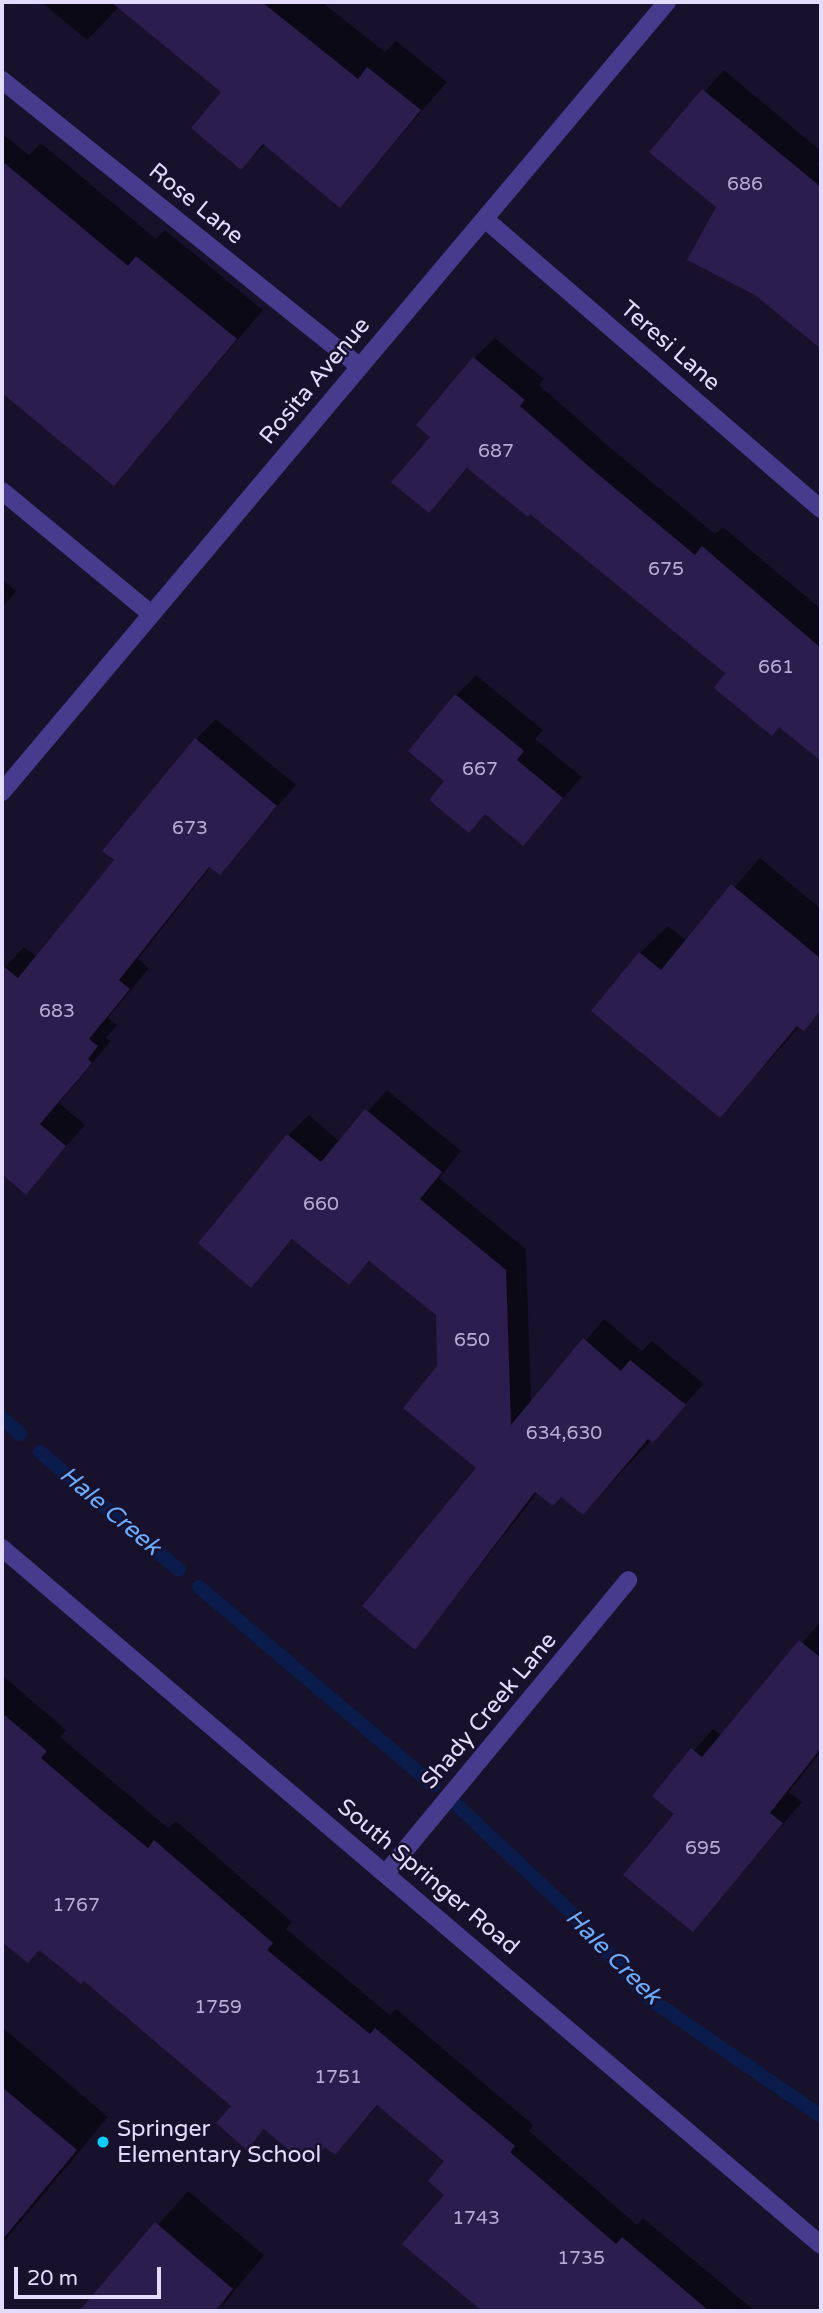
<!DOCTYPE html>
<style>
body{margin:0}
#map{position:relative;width:823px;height:2313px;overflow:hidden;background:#18112c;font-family:"Varela Round",sans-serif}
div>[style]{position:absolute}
.shadow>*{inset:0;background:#0007}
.stream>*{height:14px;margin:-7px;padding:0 7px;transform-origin:7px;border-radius:7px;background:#0a1c4c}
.building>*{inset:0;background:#2b1d4e}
.service>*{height:18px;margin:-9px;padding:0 9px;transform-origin:9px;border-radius:9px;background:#463b8c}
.minor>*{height:18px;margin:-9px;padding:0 9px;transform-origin:9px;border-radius:9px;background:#463b8c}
.tertiary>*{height:18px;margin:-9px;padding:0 9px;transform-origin:9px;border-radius:9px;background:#463b8c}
.dots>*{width:19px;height:19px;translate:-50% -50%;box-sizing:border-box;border:4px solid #18112c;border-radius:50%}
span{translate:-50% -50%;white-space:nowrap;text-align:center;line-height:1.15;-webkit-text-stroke:5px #18112c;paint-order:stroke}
.number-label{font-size:19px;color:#b5acd3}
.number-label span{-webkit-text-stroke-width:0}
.street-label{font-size:23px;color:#e3dcff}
.poi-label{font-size:23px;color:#e3dcff}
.left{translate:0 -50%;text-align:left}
.water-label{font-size:24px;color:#6aacff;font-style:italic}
.frame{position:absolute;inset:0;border:4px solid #e3dcff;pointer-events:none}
.scale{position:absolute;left:14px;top:2267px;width:147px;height:32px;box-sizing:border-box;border:4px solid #e3dcff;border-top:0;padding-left:9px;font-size:21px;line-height:24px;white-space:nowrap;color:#e3dcff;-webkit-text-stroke:5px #18112c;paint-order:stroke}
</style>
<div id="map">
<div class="shadow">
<div style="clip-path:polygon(41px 2px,322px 2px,385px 52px,396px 41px,447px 82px,340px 205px,266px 144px,241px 168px,223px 91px,119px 7px,87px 40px)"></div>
<div style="clip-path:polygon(724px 70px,821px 151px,818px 165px,821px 168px,821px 347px,756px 294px,718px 206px,651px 151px)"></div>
<div style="clip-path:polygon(2px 134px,29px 155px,41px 143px,156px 239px,165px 230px,263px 310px,114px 484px,42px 364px,2px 330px)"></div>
<div style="clip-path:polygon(495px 338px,544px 379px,539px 385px,613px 450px,715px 534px,723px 527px,821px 609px,821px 759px,728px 673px,531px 511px,469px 467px,429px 511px,432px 436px,474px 358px)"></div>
<div style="clip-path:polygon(2px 579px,16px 591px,2px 608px)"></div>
<div style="clip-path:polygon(476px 675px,543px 730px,535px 739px,582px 777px,523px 844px,486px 813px,469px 831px,446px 780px,456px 696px)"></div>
<div style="clip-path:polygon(216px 719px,296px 785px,220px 873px,211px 866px,138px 959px,149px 968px,108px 1018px,117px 1025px,106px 1038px,111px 1041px,59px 1103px,85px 1125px,26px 1192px,2px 1172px,2px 970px,24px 947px,37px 957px,116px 860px,196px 739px)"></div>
<div style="clip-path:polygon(760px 858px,821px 909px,821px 1011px,803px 1029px,800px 1026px,720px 1116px,640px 953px,668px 926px,687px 941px)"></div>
<div style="clip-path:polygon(387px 1090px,461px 1151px,439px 1178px,526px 1249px,531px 1404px,604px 1319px,642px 1351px,652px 1341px,704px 1384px,583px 1513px,561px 1495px,538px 1492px,415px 1648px,478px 1467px,439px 1366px,437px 1315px,371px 1260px,348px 1283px,294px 1238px,251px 1285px,288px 1135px,309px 1115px,340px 1142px)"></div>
<div style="clip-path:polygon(821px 1621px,821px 1751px,789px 1792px,802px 1802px,693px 1929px,677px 1814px,654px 1796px,713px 1729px,722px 1736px)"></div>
<div style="clip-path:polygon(2px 1675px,66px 1730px,60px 1737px,124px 1791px,168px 1828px,176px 1821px,292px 1922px,286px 1929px,390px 2015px,396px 2009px,533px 2125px,529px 2131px,637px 2225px,643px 2218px,755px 2311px,612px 2311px,602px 2303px,596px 2311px,483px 2311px,405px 2244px,447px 2195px,447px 2161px,379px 2104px,335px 2153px,326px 2146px,308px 2164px,266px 2128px,247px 2147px,233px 2106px,84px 1979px,40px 1948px,27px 1961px,2px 1940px,15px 1918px,2px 1907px)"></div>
<div style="clip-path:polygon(2px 2027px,108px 2117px,2px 2244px)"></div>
<div style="clip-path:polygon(188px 2191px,264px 2255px,218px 2311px,237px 2281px,212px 2311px,82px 2311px)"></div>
</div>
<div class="stream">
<div style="left:2px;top:1418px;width:24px;rotate:42deg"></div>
<div style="left:40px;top:1452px;width:182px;rotate:40.3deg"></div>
<div style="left:199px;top:1587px;width:307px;rotate:40.2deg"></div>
<div style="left:455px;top:1803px;width:156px;rotate:43.4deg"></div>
<div style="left:568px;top:1910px;width:121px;rotate:47.3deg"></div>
<div style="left:650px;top:1999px;width:207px;rotate:34.4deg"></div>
</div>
<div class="building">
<div style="clip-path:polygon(111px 2px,262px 2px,358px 79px,367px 67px,421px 110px,340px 208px,263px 144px,241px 170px,191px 128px,221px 92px)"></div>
<div style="clip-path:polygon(702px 89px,821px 187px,821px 349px,755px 295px,687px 260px,716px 207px,649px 152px)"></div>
<div style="clip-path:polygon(2px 161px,128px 266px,136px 256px,237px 339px,114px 486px,2px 393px)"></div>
<div style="clip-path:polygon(473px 357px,525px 400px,520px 406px,593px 470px,695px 555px,702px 546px,821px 648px,821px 761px,779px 727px,772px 736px,714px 688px,725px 673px,530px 514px,528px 517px,467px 468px,429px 513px,391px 482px,430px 437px,416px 425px)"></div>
<div style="clip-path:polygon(455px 694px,524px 751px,517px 760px,563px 798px,523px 846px,485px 814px,469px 833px,429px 800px,444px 781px,408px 751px)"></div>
<div style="clip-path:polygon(195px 738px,277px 806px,220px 875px,209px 867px,119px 980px,130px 989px,89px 1039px,98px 1046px,88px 1059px,92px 1063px,40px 1124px,66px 1146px,26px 1195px,2px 1174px,2px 965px,18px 978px,114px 860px,102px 851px)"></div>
<div style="clip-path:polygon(731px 884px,821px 959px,821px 1010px,804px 1031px,797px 1026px,720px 1118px,591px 1011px,639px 952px,661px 970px)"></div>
<div style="clip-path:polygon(365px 1109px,442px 1172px,420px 1199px,506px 1270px,511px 1425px,583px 1338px,621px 1371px,630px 1360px,686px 1405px,653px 1443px,648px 1439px,583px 1515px,561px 1497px,553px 1506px,535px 1492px,415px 1650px,362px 1606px,476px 1468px,403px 1408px,437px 1366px,436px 1315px,369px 1261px,349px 1285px,292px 1239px,251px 1288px,198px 1243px,287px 1134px,321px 1162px)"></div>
<div style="clip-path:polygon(799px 1640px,821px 1658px,821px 1748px,770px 1813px,783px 1823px,693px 1932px,623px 1875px,674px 1814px,652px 1796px,691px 1748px,702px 1757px)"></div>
<div style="clip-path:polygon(2px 1713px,47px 1751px,41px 1758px,103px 1811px,148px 1848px,154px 1840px,273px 1943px,267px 1950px,370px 2034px,375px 2028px,515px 2146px,510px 2152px,616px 2244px,622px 2237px,709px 2311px,482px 2311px,402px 2244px,444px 2195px,428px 2181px,444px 2161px,377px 2105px,335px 2155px,325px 2147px,308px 2166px,264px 2129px,247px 2150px,216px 2123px,231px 2106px,84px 1981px,81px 1984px,39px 1950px,28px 1963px,2px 1942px)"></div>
<div style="clip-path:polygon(2px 2087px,77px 2150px,2px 2240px)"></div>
<div style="clip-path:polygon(155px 2222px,233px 2289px,215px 2311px,79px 2311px)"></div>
</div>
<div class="service">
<div style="left:2px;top:491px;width:193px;rotate:39.5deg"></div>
</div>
<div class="minor">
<div style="left:2px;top:80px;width:457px;rotate:38.7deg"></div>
<div style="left:486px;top:220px;width:442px;rotate:40.8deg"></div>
<div style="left:2px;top:792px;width:1033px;rotate:-49.91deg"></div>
<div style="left:386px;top:1873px;width:380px;rotate:-50.4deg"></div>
</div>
<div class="tertiary">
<div style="left:2px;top:1548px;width:1075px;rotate:40.4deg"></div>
</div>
<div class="dots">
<div style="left:103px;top:2142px;background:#08cfff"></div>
</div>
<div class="number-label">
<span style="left:745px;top:185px">686</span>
<span style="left:496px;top:452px">687</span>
<span style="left:666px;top:570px">675</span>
<span style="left:776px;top:668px">661</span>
<span style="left:480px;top:770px">667</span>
<span style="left:190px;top:829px">673</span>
<span style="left:57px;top:1012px">683</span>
<span style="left:321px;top:1205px">660</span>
<span style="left:472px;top:1341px">650</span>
<span style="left:564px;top:1434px">634,630</span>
<span style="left:703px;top:1849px">695</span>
<span style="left:76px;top:1906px">1767</span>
<span style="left:218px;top:2008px">1759</span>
<span style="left:338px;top:2078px">1751</span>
<span style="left:476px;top:2219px">1743</span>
<span style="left:581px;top:2259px">1735</span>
</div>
<div class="street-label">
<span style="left:196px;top:204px;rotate:39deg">Rose Lane</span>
<span style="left:670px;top:346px;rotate:41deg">Teresi Lane</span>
<span style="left:315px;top:381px;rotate:-50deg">Rosita Avenue</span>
<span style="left:489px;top:1711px;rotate:-50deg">Shady Creek Lane</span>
<span style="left:428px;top:1877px;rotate:40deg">South Springer Road</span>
</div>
<div class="poi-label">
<span class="left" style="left:117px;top:2142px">Springer<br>Elementary School</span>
</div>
<div class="water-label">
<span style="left:110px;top:1511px;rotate:40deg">Hale Creek</span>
<span style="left:613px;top:1957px;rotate:45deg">Hale Creek</span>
</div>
<div class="frame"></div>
<div class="scale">20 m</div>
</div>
